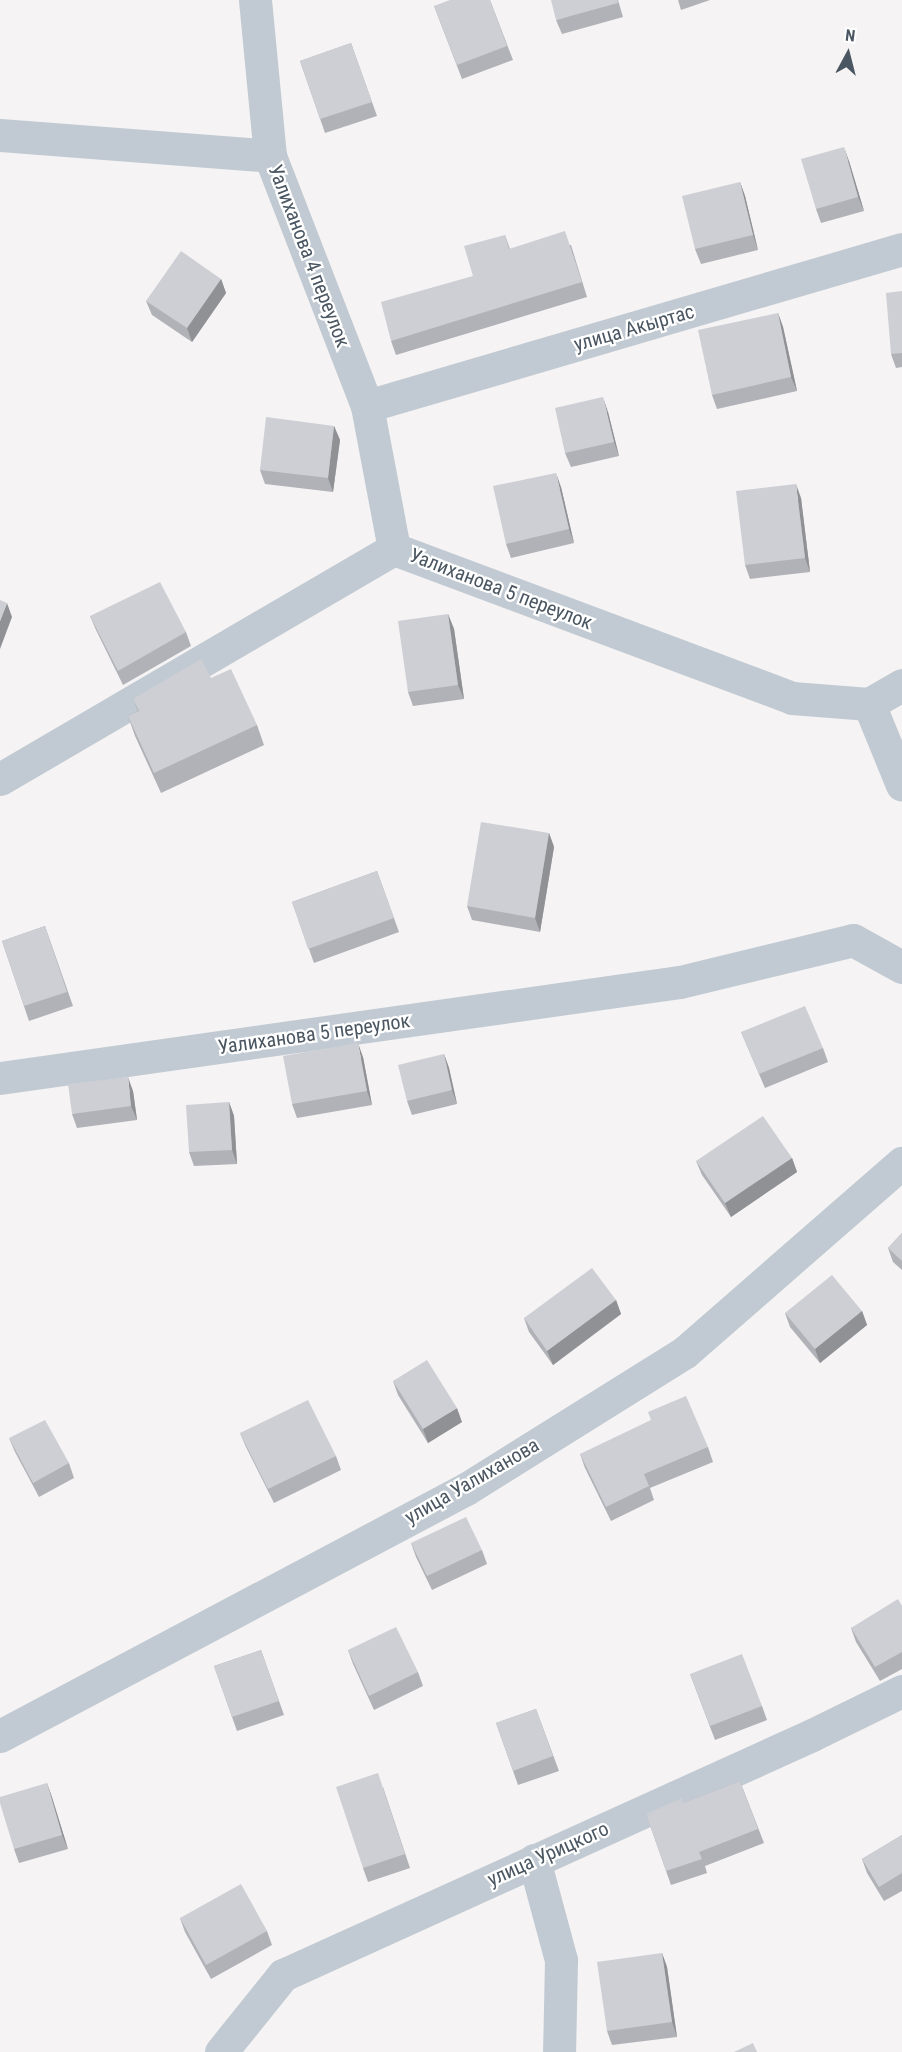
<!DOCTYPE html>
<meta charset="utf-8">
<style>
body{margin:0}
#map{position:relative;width:902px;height:2052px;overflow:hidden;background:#f5f3f3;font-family:"Roboto Condensed",sans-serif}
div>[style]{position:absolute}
.minor>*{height:33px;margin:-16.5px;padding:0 16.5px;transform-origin:16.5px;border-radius:16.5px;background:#c1cad2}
.wall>*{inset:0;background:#b0b2b7}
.shaded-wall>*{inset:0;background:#909195}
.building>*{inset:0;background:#cdcfd5}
span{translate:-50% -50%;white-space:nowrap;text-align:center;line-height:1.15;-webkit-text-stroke:4.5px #fff;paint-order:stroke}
.street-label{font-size:20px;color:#4a5661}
.north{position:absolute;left:818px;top:24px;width:60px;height:60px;-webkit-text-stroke:4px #fff;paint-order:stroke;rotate:7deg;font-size:16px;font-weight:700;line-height:24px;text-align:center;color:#4a5661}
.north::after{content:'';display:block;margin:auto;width:21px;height:27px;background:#4a5661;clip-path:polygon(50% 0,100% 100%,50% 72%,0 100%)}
</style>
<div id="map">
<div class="minor">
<div style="left:255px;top:0;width:157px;rotate:84.5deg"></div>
<div style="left:0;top:135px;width:271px;rotate:4.4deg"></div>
<div style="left:270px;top:156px;width:268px;rotate:68.8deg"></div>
<div style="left:367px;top:406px;width:146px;rotate:79.3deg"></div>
<div style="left:367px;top:406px;width:558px;rotate:-16.35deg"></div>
<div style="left:869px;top:704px;width:87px;rotate:67.8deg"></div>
<div style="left:0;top:779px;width:456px;rotate:-30.3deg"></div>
<div style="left:394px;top:549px;width:425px;rotate:20.5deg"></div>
<div style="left:792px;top:698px;width:77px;rotate:4.5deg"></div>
<div style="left:869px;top:704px;width:38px;rotate:-30deg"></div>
<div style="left:0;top:1078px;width:687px;rotate:-8.04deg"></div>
<div style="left:680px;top:982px;width:178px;rotate:-13.6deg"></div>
<div style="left:853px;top:940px;width:56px;rotate:28.9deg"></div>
<div style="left:0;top:1736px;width:527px;rotate:-27.93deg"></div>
<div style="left:466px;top:1489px;width:258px;rotate:-32deg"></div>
<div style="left:685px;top:1352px;width:288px;rotate:-41.1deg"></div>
<div style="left:534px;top:1860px;width:104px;rotate:74.9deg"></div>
<div style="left:561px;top:1960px;width:92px;rotate:91.2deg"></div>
<div style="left:221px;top:2052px;width:99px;rotate:-51.2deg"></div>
<div style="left:283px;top:1975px;width:581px;rotate:-24.4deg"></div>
<div style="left:812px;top:1735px;width:100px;rotate:-26.1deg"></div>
</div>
<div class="wall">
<div style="clip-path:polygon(490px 0,513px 60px,462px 79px,434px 6px)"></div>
<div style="clip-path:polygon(618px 0,623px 17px,562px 34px,556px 20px)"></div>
<div style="clip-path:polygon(678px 0,710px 0,681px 10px)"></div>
<div style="clip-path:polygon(351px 43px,377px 116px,325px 133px,300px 61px)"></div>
<div style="clip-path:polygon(849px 161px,864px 211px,821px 223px,816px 209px)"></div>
<div style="clip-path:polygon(740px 182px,745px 196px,758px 250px,701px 264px,695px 249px)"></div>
<div style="clip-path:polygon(505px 235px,510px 249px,571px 245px,587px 297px,396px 355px,391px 341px,473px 276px)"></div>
<div style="clip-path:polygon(221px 279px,226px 293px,192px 342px,152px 315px,146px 301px)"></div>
<div style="clip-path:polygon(902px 291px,902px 367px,896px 368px,891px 354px)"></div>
<div style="clip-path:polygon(778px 313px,783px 327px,797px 391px,717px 409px,712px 395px)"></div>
<div style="clip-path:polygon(608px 412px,619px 456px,571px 467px,565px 453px)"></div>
<div style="clip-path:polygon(334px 426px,340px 440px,333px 492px,265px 484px,260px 470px)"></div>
<div style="clip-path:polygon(561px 487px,574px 543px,511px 558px,506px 544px)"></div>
<div style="clip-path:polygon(801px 498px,810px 572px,750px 579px,745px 565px)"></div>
<div style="clip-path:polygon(448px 614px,454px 629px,464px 699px,413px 706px,408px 692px)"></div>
<div style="clip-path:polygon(90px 616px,186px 632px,191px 646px,123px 685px,96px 630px)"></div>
<div style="clip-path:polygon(211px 678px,257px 725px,264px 745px,161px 793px,135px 736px,128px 716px,138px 711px,133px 699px)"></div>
<div style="clip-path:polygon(549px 833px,554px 847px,540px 932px,472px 920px,467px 906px)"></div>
<div style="clip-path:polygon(377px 871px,399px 932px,314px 963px,292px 902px)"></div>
<div style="clip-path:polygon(45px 926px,73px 1006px,29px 1021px,2px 941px)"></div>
<div style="clip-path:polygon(741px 1032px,823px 1048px,828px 1062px,765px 1088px)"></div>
<div style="clip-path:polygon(444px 1054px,449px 1068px,457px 1104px,412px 1115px,407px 1101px)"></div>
<div style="clip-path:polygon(363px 1057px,372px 1105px,297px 1118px,292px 1104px)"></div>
<div style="clip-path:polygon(133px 1091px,137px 1120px,77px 1128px,72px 1114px)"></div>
<div style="clip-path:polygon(229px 1102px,234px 1116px,237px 1164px,194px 1166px,189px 1152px)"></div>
<div style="clip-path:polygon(792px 1158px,797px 1172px,731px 1217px,702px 1175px,696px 1161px)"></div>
<div style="clip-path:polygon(902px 1233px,902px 1270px,893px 1262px,888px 1248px)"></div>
<div style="clip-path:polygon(616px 1300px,621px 1314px,553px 1365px,529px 1332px,524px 1318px)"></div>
<div style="clip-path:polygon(862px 1311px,867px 1325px,820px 1363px,790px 1327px,785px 1313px)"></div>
<div style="clip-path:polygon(393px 1381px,462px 1422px,428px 1443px,398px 1395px)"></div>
<div style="clip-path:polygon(240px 1433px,336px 1456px,341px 1470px,274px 1503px,246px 1447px)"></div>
<div style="clip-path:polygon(9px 1438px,69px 1463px,74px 1478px,39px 1497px,15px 1452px)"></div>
<div style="clip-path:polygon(708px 1447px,713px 1462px,650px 1488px,654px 1500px,611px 1521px,585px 1468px,580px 1454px)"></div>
<div style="clip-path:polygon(411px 1543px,482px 1550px,487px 1564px,432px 1590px,416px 1557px)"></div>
<div style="clip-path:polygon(902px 1606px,902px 1669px,880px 1681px,856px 1642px,851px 1628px)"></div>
<div style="clip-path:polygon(261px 1650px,284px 1715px,237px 1731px,214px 1666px)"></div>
<div style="clip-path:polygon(348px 1650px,418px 1672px,423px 1686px,374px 1710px,353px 1664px)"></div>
<div style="clip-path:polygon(690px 1674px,762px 1706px,767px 1720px,715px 1740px)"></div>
<div style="clip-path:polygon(536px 1709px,559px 1771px,518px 1785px,496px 1723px)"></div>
<div style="clip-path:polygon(740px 1781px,764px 1843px,705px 1866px,707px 1873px,671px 1885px,646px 1814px,683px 1803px)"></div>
<div style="clip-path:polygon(47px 1783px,68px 1849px,19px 1863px,14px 1849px)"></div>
<div style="clip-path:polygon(383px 1787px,410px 1868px,368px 1882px,363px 1868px)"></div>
<div style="clip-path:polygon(902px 1835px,902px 1891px,884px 1901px,867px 1873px,862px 1859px)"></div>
<div style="clip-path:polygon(180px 1918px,267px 1931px,272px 1945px,211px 1979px,185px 1932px)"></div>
<div style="clip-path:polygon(662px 1953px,667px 1967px,677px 2037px,612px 2045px,607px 2031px)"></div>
</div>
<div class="shaded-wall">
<div style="clip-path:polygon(844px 147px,849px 161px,864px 211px,858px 197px)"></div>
<div style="clip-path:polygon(740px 182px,745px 196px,758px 250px,753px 235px)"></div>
<div style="clip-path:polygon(221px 279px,226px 293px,192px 342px,187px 328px)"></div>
<div style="clip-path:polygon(778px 313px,783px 327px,797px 391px,791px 377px)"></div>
<div style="clip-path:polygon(603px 397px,608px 412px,619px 456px,614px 442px)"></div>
<div style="clip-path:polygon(334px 426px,340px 440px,333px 492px,328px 478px)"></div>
<div style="clip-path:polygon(556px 473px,561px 487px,574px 543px,569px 529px)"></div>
<div style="clip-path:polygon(796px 484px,801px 498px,810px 572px,805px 558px)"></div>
<div style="clip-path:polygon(7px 603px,12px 617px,0 649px,0 621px)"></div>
<div style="clip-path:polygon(448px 614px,454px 629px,464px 699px,458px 685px)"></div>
<div style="clip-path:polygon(549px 833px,554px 847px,540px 932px,535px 918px)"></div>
<div style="clip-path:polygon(358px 1043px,363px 1057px,372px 1105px,367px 1091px)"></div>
<div style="clip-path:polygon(444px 1054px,449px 1068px,457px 1104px,452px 1090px)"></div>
<div style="clip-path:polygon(128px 1077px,133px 1091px,137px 1120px,131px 1106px)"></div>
<div style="clip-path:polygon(229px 1102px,234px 1116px,237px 1164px,232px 1150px)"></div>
<div style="clip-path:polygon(792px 1158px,797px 1172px,731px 1217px,725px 1203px)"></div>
<div style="clip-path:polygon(616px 1300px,621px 1314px,553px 1365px,547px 1351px)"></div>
<div style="clip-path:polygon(862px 1311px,867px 1325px,820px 1363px,815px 1349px)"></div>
<div style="clip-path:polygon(457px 1408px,462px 1422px,428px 1443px,423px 1429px)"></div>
<div style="clip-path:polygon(47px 1783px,52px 1797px,68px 1849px,62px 1835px)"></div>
<div style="clip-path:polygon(662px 1953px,667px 1967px,677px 2037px,672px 2022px)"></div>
</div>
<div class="building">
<div style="clip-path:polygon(450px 0,490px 0,507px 46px,457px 65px,434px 6px)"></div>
<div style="clip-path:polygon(551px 0,617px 0,618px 3px,556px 20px)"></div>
<div style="clip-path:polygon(351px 43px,372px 102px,320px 119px,300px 61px)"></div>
<div style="clip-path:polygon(844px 147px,858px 197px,816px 209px,801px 159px)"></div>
<div style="clip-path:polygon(740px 182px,753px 235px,695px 249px,682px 196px)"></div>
<div style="clip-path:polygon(565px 231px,582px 282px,391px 341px,381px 302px,473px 276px,464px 246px,505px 235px,509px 249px)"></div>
<div style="clip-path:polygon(181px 251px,221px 279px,187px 328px,146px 301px)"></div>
<div style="clip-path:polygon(902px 291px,902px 353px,891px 354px,886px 293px)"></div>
<div style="clip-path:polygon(778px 313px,791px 377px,712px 395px,698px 330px)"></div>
<div style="clip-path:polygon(603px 397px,614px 442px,565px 453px,555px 408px)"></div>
<div style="clip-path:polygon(266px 417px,334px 426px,328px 478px,260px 470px)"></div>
<div style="clip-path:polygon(556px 473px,569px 529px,506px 544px,493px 486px)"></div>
<div style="clip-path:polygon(796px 484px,805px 558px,745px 565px,736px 491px)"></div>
<div style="clip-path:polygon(160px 582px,186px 632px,118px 671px,90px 616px)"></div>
<div style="clip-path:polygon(0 600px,7px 603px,0 621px)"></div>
<div style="clip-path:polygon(448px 614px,458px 685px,408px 692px,398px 621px)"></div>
<div style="clip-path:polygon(201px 659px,211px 678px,231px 669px,257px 725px,154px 773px,128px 716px,139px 711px,133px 699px)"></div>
<div style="clip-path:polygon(481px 822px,549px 833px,535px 918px,467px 906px)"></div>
<div style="clip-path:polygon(377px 871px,394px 918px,308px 949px,292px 902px)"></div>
<div style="clip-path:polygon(45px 926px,67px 992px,24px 1006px,2px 941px)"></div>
<div style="clip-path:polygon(805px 1006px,823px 1048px,759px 1074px,741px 1032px)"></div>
<div style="clip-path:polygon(358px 1043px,367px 1091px,292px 1104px,283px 1056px)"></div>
<div style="clip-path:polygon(444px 1054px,452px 1090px,407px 1101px,398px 1065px)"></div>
<div style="clip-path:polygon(128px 1077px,131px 1106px,72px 1114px,68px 1084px)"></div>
<div style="clip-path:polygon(229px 1102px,232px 1150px,189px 1152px,186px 1105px)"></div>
<div style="clip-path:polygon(763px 1116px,792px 1158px,725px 1203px,696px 1161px)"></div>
<div style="clip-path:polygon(902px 1233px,902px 1261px,888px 1248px)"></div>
<div style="clip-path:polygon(592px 1268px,616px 1300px,547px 1351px,524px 1318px)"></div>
<div style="clip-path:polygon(832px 1275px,862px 1311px,815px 1349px,785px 1313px)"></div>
<div style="clip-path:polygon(427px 1360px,457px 1408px,423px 1429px,393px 1381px)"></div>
<div style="clip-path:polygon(686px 1396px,708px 1447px,644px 1474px,649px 1486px,606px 1507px,580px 1454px,651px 1420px,648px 1412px)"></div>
<div style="clip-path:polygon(308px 1400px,336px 1456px,268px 1489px,240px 1433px)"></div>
<div style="clip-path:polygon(45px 1420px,69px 1463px,33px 1483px,9px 1438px)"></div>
<div style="clip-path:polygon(466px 1517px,482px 1550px,427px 1576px,411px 1543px)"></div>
<div style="clip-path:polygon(898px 1599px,902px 1606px,902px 1652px,875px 1667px,851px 1628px)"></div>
<div style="clip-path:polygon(396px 1627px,418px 1672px,369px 1696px,348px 1650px)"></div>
<div style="clip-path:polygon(261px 1650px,279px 1701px,232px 1717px,214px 1666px)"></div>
<div style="clip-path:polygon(742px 1654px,762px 1706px,710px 1726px,690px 1674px)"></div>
<div style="clip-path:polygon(536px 1709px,553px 1756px,513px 1771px,496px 1723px)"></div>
<div style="clip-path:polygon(378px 1773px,405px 1854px,363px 1868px,336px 1787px)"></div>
<div style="clip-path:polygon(740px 1781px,758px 1829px,699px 1852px,702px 1859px,666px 1871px,646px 1814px,682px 1798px,683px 1803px)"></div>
<div style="clip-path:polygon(47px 1783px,62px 1835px,14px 1849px,0 1803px,0 1797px)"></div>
<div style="clip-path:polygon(902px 1835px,902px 1873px,879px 1887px,862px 1859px)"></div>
<div style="clip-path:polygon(241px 1884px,267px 1931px,206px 1965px,180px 1918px)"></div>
<div style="clip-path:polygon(662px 1953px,672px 2022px,607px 2031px,597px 1962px)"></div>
<div style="clip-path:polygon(753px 2043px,757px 2052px,734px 2052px)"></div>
</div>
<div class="street-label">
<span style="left:309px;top:256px;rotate:69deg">Уалиханова 4 переулок</span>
<span style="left:634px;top:328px;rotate:-16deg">улица Акыртас</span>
<span style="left:501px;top:589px;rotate:21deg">Уалиханова 5 переулок</span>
<span style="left:314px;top:1034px;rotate:-8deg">Уалиханова 5 переулок</span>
<span style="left:472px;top:1481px;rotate:-30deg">улица Уалиханова</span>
<span style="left:548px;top:1854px;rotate:-24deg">улица Урицкого</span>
</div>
<div class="north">N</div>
</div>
